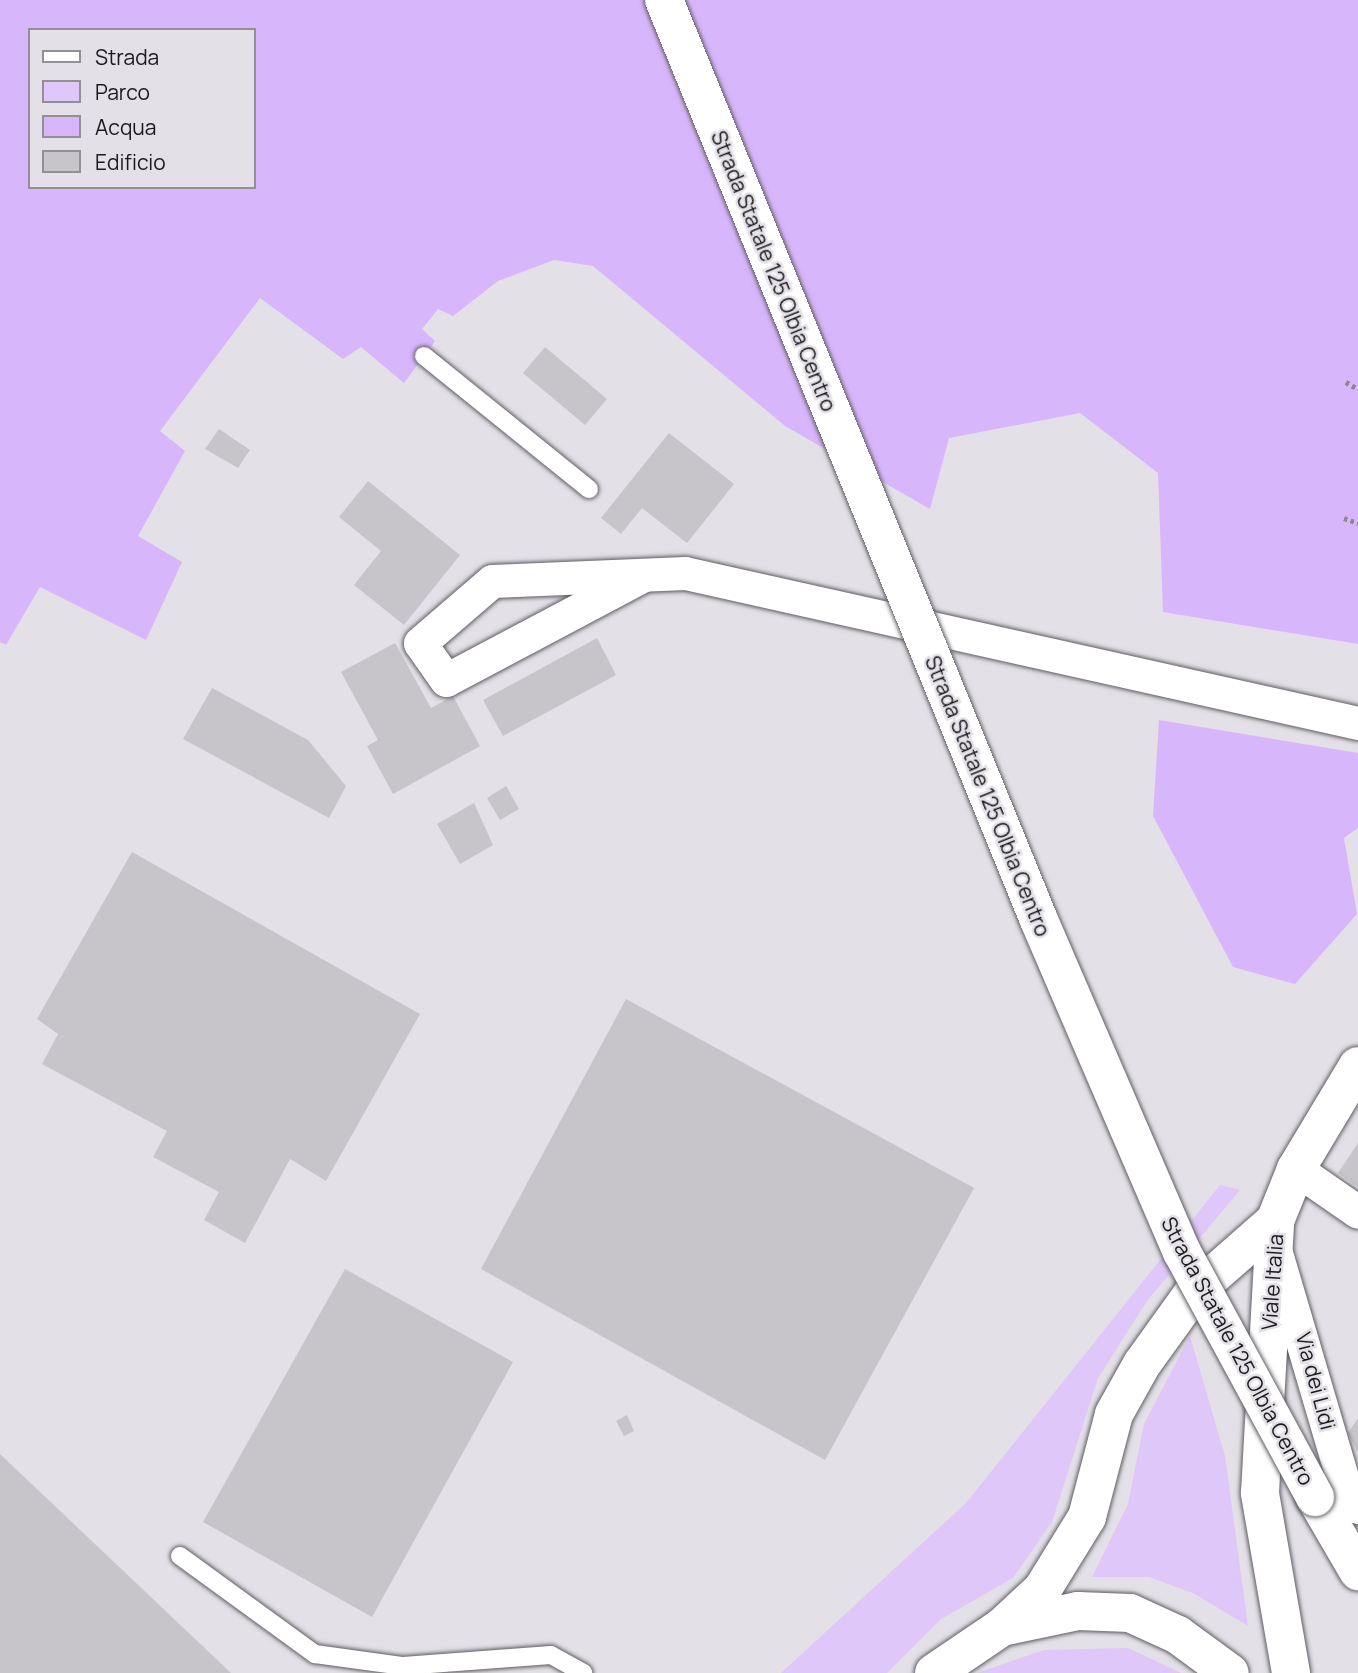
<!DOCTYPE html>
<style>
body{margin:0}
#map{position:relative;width:1358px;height:1673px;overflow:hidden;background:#e3e0e7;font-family:Manrope,sans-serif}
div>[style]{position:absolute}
.green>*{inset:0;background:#dfc7f9}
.water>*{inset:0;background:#d8b6fc}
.building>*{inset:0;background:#c7c4ca}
.path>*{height:4.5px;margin-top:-2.25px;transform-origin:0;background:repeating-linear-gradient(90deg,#8a888d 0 3.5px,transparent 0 7px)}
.roads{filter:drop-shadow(0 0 2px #5f5d63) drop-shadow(0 0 2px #5f5d63)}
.service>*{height:18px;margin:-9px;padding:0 9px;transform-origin:9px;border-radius:9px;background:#fff}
.minor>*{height:33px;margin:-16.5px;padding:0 16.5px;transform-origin:16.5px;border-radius:16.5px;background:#fff}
.secondary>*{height:38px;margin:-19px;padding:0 19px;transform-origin:19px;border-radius:19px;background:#fff}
.primary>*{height:38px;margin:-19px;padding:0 19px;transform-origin:19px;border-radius:19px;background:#fff}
.bridges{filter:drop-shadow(0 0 2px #5f5d63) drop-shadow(0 0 2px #5f5d63)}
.primary-bridge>*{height:38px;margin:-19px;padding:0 19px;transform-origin:19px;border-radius:19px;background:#fff}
span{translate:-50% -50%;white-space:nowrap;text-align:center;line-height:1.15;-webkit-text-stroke:5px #e3e0e7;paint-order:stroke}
.street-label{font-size:21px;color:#1a191b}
.legend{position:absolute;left:28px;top:28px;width:228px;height:161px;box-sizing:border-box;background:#e3e0e7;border:2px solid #939095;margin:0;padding:9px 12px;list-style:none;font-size:21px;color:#1a191b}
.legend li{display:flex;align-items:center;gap:14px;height:35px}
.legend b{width:35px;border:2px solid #939095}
</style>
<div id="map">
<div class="green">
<div style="clip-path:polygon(1220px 1185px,1240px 1190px,1147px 1301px,1098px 1378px,1052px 1522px,1013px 1578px,941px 1619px,887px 1673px,781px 1673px,966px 1503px)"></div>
<div style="clip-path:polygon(1190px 1336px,1225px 1456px,1248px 1626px,1193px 1593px,1149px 1577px,1092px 1577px,1128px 1504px,1144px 1424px)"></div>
<div style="clip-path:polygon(1128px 1648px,1181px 1673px,977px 1673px,1044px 1650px)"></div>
</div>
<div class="water">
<div style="clip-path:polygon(evenodd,0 0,1358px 0,1358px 644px,1163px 612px,1158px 473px,1080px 413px,949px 438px,930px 509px,785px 426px,593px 266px,554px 260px,498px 281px,453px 316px,438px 309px,422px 329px,435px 341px,404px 383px,361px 347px,343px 359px,260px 298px,160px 431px,185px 451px,138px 536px,182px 562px,146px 640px,40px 587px,6px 645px,0 642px,0 0,30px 30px,254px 30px,254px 187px,30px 187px,30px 30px)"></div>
<div style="clip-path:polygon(1159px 720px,1358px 753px,1358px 828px,1344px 838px,1357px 914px,1295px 984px,1233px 967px,1153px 816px)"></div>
</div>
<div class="building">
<div style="clip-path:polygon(545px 347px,607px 399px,585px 425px,523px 373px)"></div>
<div style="clip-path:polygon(219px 429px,250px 450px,238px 468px,205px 449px)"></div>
<div style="clip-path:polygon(669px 433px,734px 484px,687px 543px,642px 508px,621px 534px,601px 518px)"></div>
<div style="clip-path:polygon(368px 481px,460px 555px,404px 625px,354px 585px,381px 551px,339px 517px)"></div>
<div style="clip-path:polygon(597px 638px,616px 675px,503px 736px,483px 700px)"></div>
<div style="clip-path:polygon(395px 643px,431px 708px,453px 696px,480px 746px,393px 794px,367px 746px,378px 740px,341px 672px)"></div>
<div style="clip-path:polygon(212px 688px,308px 740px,346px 786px,329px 818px,183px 739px)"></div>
<div style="clip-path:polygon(506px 786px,519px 809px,500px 820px,487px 798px)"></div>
<div style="clip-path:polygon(474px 803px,493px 845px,460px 864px,437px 824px)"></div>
<div style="clip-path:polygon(132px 852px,420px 1014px,326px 1181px,290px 1159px,245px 1243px,204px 1220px,219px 1192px,153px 1157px,167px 1131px,42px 1064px,58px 1034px,37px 1019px)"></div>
<div style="clip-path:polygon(626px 999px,974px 1188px,825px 1460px,481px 1269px)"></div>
<div style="clip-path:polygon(1358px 1143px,1358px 1187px,1338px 1173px)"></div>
<div style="clip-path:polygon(345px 1269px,513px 1362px,372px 1617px,203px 1522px)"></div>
<div style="clip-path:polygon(627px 1415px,634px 1431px,624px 1436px,616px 1421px)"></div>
<div style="clip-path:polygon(1358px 1418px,1358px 1453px,1348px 1433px)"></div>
<div style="clip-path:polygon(0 1454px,231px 1673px,0 1673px)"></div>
</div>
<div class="path">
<div style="left:1346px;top:382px;width:14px;rotate:30deg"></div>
<div style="left:1344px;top:518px;width:15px;rotate:20deg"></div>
</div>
<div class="roads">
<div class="service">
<div style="left:424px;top:356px;width:212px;rotate:38.9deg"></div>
<div style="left:180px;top:1556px;width:167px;rotate:36deg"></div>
<div style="left:315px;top:1654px;width:89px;rotate:7.8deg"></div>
<div style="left:403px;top:1666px;width:148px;rotate:-4.3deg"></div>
<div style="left:551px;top:1655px;width:37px;rotate:29deg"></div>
</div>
<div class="minor">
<div style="left:644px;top:575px;width:224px;rotate:152.1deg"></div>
<div style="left:446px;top:680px;width:45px;rotate:-125.1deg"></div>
<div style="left:420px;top:643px;width:95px;rotate:-40.7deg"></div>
<div style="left:492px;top:581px;width:193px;rotate:-2.4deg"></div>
<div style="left:685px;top:573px;width:690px;rotate:12.56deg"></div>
<div style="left:1296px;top:1169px;width:75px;rotate:34.7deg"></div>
<div style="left:1276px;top:1253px;width:245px;rotate:73.6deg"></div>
<div style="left:1345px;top:1488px;width:23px;rotate:56deg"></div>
</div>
<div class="secondary">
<div style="left:1002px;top:1627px;width:54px;rotate:-42.8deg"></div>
<div style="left:1042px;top:1590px;width:86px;rotate:-58.3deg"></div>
<div style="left:1087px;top:1517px;width:106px;rotate:-75.3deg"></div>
<div style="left:1114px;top:1414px;width:57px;rotate:-60.8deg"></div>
<div style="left:1142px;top:1364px;width:87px;rotate:-54.3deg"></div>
<div style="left:1193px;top:1293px;width:109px;rotate:-41.3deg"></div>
<div style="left:934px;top:1673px;width:82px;rotate:-34.1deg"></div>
<div style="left:1002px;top:1627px;width:78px;rotate:-11.9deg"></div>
<div style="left:1078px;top:1611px;width:52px;rotate:2.2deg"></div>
<div style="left:1130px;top:1613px;width:53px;rotate:24.6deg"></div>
<div style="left:1178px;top:1635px;width:64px;rotate:36.2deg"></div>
<div style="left:1291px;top:1673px;width:183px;rotate:-99.8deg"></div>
<div style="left:1260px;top:1493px;width:272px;rotate:-86.8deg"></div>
<div style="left:1275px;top:1221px;width:56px;rotate:-68deg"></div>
<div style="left:1296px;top:1169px;width:120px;rotate:-59deg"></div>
</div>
<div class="primary">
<div style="left:1315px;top:1497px;width:86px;rotate:59.8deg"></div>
</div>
</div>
<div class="bridges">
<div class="primary-bridge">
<div style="left:664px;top:0;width:991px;rotate:67.83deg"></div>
<div style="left:1038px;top:918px;width:364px;rotate:66.7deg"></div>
<div style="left:1182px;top:1252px;width:279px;rotate:61.5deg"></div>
</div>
</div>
<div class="street-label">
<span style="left:774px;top:271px;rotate:68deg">Strada Statale 125 Olbia Centro</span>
<span style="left:988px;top:796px;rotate:68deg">Strada Statale 125 Olbia Centro</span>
<span style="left:1272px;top:1282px;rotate:-86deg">Viale Italia</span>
<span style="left:1238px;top:1351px;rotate:62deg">Strada Statale 125 Olbia Centro</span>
<span style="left:1316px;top:1381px;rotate:75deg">Via dei Lidi</span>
</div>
<ul class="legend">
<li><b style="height:9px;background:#fff"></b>Strada</li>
<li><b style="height:19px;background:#dfc7f9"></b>Parco</li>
<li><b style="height:19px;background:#d8b6fc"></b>Acqua</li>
<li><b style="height:19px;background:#c7c4ca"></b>Edificio</li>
</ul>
</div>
